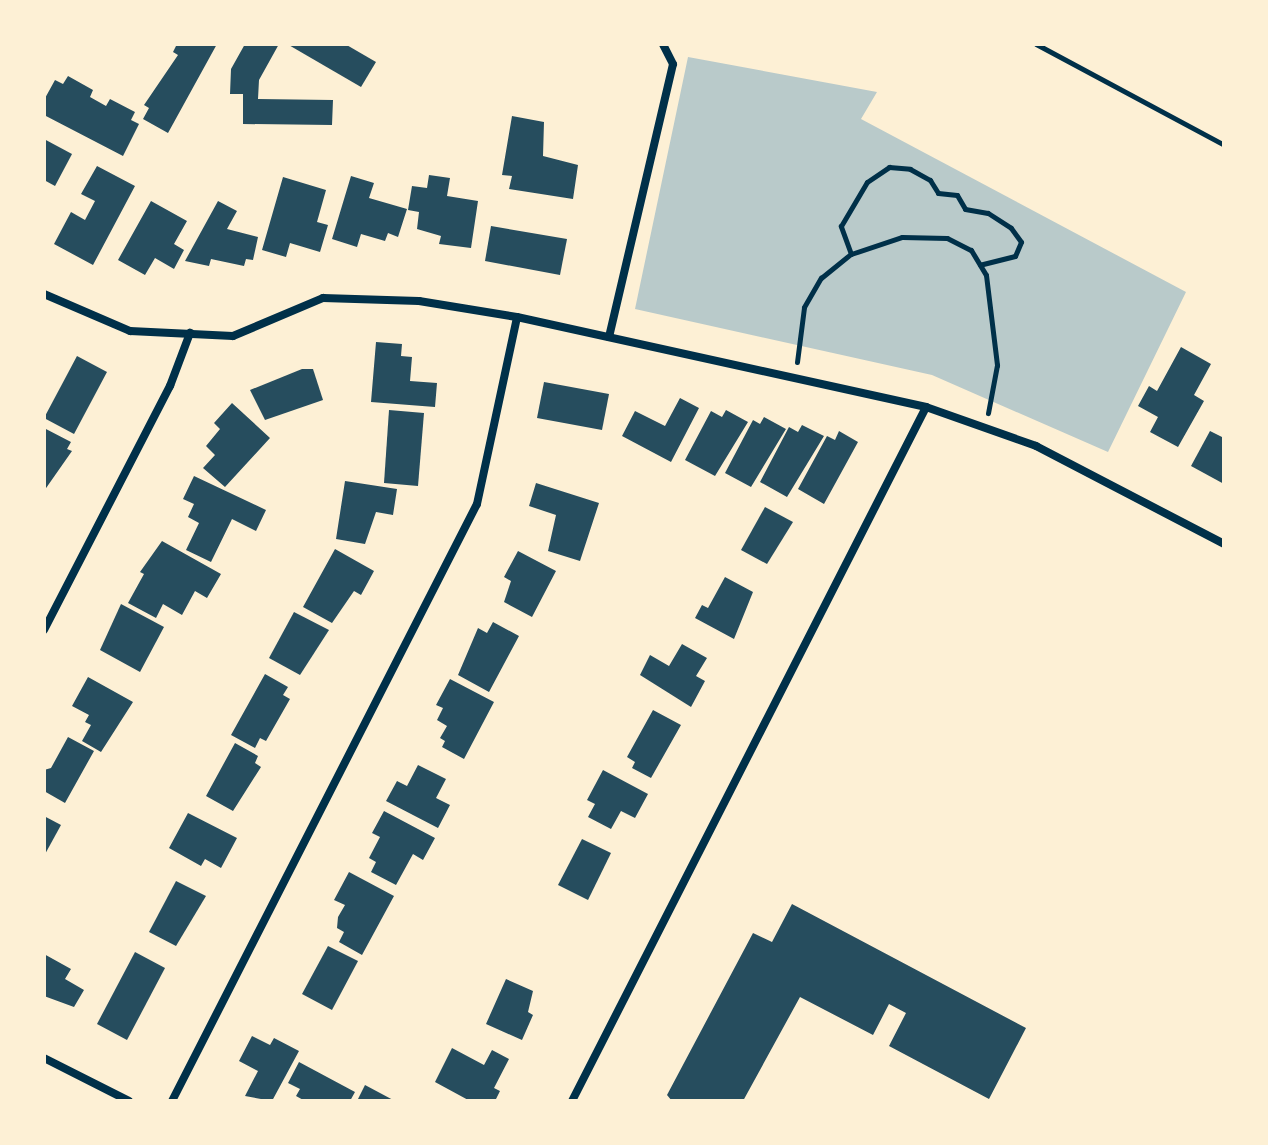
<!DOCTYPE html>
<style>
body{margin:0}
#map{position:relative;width:1268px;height:1145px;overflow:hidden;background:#fdf0d5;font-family:Manrope,sans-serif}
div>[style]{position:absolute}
.green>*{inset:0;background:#b9caca}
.building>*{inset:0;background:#264d5e}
.path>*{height:5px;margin:-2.5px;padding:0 2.5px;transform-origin:2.5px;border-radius:2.5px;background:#003049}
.minor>*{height:8px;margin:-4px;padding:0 4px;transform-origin:4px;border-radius:4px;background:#003049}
span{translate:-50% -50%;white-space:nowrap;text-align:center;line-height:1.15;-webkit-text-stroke:8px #fdf0d5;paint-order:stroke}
.frame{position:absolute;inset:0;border:46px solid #fdf0d5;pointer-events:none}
</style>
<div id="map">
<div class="green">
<div style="clip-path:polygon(688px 57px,877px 92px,861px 119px,1186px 292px,1108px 452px,932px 375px,635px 309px)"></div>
</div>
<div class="building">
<div style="clip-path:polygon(177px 44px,217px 44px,168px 133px,143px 119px,149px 108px,144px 105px,178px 55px,173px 52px)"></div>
<div style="clip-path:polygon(245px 44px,279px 44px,259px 80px,258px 99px,333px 100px,332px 125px,243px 124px,243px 94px,230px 94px,231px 69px)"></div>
<div style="clip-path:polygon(287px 44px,345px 44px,376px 62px,361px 87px)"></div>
<div style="clip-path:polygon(68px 76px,93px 90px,90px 97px,106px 106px,110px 99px,135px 112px,131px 120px,139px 124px,123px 156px,44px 115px,44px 100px,55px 80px,63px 84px)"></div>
<div style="clip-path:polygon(512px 116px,544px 122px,543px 156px,578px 165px,573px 199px,509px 189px,512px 176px,502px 175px)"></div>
<div style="clip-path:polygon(44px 139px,72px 154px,55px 186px,44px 180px)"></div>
<div style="clip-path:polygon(97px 166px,135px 186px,93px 265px,54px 244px,71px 212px,85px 220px,95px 201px,81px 194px)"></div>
<div style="clip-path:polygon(429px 175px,450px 178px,447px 196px,478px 201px,471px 248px,439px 244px,441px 236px,417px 229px,419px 212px,408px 210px,412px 186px,427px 188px)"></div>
<div style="clip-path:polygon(351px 176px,374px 183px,369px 198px,407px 209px,398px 237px,388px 233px,385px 241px,361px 234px,357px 247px,332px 239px)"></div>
<div style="clip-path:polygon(283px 177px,326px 190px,317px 222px,328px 225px,320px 252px,290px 243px,286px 257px,262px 250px)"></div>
<div style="clip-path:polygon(151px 201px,187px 221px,174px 244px,184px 250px,174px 269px,155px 258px,145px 275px,118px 260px)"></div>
<div style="clip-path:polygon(218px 201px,237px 211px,227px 229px,258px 237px,253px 260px,246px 259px,244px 266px,211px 259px,209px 266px,185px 261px)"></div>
<div style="clip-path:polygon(491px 226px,567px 239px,560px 275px,485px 261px)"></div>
<div style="clip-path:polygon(376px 342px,402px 344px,401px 356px,412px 357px,410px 381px,437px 383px,435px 407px,371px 402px)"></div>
<div style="clip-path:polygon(1181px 347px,1211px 364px,1194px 395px,1204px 401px,1178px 447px,1150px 432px,1158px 417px,1138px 406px,1149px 386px,1157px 391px)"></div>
<div style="clip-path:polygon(77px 356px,107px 372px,74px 434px,44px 418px)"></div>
<div style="clip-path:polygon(302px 369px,313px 369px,323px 400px,265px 420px,250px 390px)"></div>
<div style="clip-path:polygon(544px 382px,609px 394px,602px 430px,537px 418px)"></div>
<div style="clip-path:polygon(680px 398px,699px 408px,671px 462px,622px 436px,635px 411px,665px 426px)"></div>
<div style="clip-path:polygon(232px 403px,270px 438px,225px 487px,203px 468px,215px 455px,206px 446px,220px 429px,214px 423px)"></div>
<div style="clip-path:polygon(389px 410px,424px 413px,418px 486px,384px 483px)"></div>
<div style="clip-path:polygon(726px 410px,748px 422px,715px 476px,685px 460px,711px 411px,722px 417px)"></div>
<div style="clip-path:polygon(764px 417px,786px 429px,751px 487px,725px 473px,753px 420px,760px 424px)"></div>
<div style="clip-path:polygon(802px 425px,824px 436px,787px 497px,760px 482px,789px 427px,798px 432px)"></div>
<div style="clip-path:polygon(44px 428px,71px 442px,67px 449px,72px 451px,44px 491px)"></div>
<div style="clip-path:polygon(839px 431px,858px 442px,824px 504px,798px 489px,827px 436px,835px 440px)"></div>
<div style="clip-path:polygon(1210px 431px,1224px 438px,1224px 484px,1191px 466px)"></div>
<div style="clip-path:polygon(194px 476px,266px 510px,256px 531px,232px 519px,211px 562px,186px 550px,199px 523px,188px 517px,194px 504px,183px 499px)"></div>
<div style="clip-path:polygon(345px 481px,397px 489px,393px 515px,376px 512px,365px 544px,336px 539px)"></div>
<div style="clip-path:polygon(536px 483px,599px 503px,580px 561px,548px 551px,556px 515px,529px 506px)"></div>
<div style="clip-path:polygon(765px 507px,793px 522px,767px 564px,741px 550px)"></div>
<div style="clip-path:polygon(162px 541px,221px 574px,207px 598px,195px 591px,182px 615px,163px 604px,156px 618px,128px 603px,144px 574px,140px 572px)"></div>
<div style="clip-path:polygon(335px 549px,374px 571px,361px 595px,354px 591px,332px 623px,303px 607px)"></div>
<div style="clip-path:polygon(518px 551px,556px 571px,532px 617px,504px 602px,511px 581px,504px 577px)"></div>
<div style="clip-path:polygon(725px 577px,753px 592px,734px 639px,695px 618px,702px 605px,708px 608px)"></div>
<div style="clip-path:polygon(121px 604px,164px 627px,140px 672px,100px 650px)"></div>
<div style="clip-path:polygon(294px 612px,329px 630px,300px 675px,269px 658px)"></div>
<div style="clip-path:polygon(493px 622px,519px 636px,489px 692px,458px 675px,478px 628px,487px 633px)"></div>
<div style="clip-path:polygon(682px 644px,707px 658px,696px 676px,705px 681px,691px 707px,640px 675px,650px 655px,669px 666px)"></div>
<div style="clip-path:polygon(265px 674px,288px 687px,283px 695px,290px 699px,266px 741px,260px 738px,255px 748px,231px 735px)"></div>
<div style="clip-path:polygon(88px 677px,133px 702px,101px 752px,82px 741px,91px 725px,85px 722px,89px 715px,72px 706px)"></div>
<div style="clip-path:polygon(450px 679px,494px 702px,464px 759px,442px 747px,445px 741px,440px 738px,447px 726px,437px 720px,443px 708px,436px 705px)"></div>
<div style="clip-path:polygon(653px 710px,681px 725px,651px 778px,632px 768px,635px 762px,627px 757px)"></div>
<div style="clip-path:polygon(68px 737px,94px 751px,65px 803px,44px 791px,44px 770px,51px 768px)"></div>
<div style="clip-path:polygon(235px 743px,258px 756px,255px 763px,261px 767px,233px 811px,206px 796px)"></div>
<div style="clip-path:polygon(418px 765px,446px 779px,436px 798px,450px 805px,438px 828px,386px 801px,397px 781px,407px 786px)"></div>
<div style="clip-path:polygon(603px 770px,648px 794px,635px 818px,621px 811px,611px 829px,588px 817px,595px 804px,587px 800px)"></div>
<div style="clip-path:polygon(384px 811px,435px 838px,423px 860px,413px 854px,396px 885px,371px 872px,376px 862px,369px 858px,380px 837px,372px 833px)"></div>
<div style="clip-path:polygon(188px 813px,237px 838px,221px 868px,205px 859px,201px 866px,169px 848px)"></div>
<div style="clip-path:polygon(44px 816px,61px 825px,44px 856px)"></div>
<div style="clip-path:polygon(582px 839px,611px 853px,588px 900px,558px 885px)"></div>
<div style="clip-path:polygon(349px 872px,394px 896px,362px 955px,339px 942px,344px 932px,337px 928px,338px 917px,345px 905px,334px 900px)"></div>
<div style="clip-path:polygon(176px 881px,206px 896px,176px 946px,149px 932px)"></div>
<div style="clip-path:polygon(792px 904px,1026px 1028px,989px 1099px,889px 1046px,906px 1013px,889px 1004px,873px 1035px,800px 997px,743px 1101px,672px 1101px,667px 1095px,753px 933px,772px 942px)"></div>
<div style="clip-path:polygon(328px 946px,358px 961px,332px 1010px,302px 994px)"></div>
<div style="clip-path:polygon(135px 952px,165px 968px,127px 1040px,97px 1024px)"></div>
<div style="clip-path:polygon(44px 954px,71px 969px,65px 979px,84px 990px,74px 1007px,44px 996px)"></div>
<div style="clip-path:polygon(506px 979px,533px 991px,528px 1012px,533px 1015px,522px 1040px,486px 1024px)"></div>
<div style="clip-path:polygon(252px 1036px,270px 1045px,274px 1038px,299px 1051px,272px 1101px,245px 1096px,258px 1071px,239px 1061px)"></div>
<div style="clip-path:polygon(452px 1048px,484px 1065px,492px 1050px,509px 1059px,494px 1088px,500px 1091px,495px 1101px,470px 1101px,435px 1082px)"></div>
<div style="clip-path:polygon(299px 1062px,355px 1092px,350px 1101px,305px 1101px,296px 1096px,300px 1089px,288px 1083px)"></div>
<div style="clip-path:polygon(365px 1085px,395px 1101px,357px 1101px)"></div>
</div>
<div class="path">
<div style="left:1036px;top:44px;width:213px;rotate:28.2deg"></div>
<div style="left:851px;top:254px;width:30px;rotate:-110deg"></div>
<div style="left:841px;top:226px;width:51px;rotate:-59.4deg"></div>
<div style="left:867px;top:182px;width:27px;rotate:-34deg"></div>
<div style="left:889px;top:167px;width:21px;rotate:5deg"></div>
<div style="left:910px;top:169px;width:23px;rotate:29deg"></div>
<div style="left:930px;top:180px;width:15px;rotate:58deg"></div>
<div style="left:938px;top:193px;width:19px;rotate:6deg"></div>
<div style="left:957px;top:195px;width:16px;rotate:60deg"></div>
<div style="left:965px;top:209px;width:23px;rotate:10deg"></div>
<div style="left:988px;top:213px;width:27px;rotate:33deg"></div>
<div style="left:1011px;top:228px;width:17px;rotate:54deg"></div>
<div style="left:1021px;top:242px;width:15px;rotate:113deg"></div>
<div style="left:1015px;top:256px;width:36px;rotate:166deg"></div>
<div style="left:797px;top:362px;width:55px;rotate:-82.7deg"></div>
<div style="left:804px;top:307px;width:34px;rotate:-60deg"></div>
<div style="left:821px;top:278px;width:38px;rotate:-39deg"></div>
<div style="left:851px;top:254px;width:54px;rotate:-18.4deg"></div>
<div style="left:902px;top:237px;width:45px;rotate:1.3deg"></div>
<div style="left:947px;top:238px;width:27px;rotate:27deg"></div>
<div style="left:971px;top:250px;width:29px;rotate:59deg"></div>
<div style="left:986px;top:275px;width:91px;rotate:83deg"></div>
<div style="left:997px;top:365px;width:49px;rotate:100.6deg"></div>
</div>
<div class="minor">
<div style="left:44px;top:294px;width:94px;rotate:23.3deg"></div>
<div style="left:130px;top:331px;width:103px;rotate:2.8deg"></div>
<div style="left:233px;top:336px;width:98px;rotate:-22.9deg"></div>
<div style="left:323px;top:298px;width:96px;rotate:1.8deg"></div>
<div style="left:419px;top:301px;width:99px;rotate:9.3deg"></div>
<div style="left:517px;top:317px;width:419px;rotate:12.4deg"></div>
<div style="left:926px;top:407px;width:117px;rotate:19.5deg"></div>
<div style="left:1036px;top:446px;width:212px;rotate:27.5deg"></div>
<div style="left:609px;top:337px;width:280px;rotate:-76.8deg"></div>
<div style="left:673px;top:64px;width:22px;rotate:-117deg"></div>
<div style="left:44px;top:630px;width:275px;rotate:-62.7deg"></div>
<div style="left:170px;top:386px;width:57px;rotate:-69.3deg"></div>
<div style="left:44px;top:1058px;width:95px;rotate:26.8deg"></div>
<div style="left:172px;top:1101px;width:670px;rotate:-62.94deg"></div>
<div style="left:477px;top:504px;width:191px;rotate:-77.9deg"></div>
<div style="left:572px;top:1101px;width:779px;rotate:-62.97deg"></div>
</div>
<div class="frame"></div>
</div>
